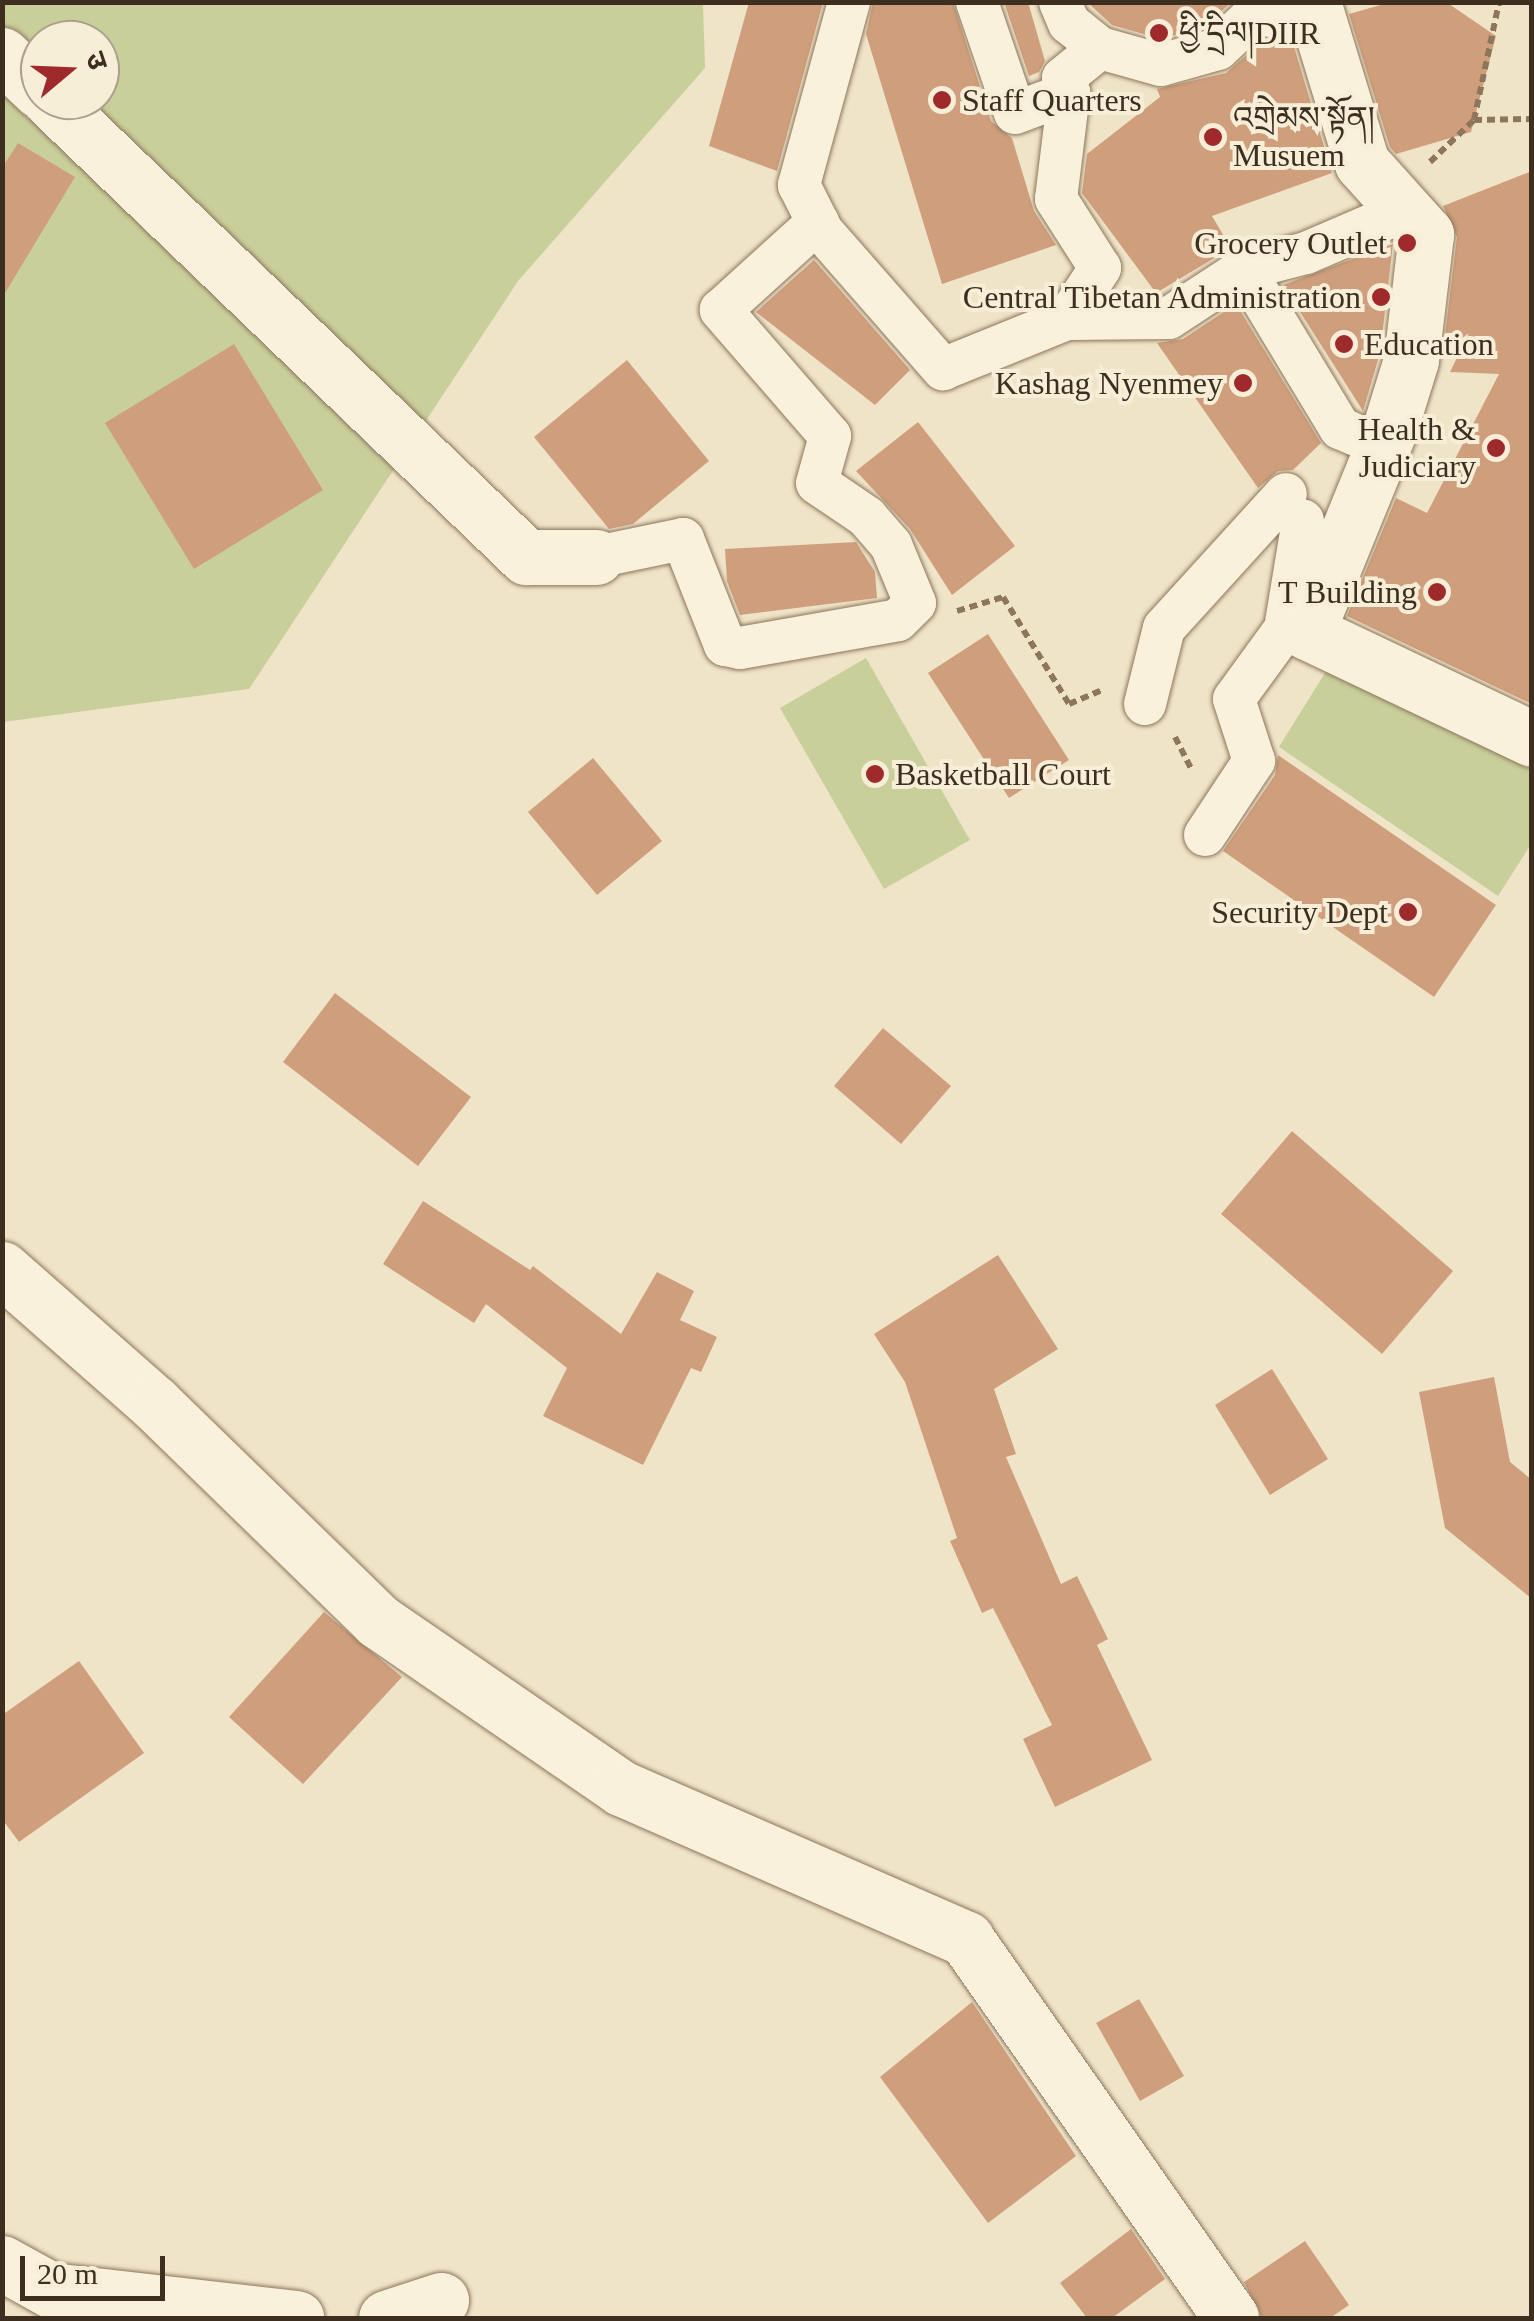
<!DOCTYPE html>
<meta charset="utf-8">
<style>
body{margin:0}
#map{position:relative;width:1534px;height:2321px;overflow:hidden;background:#f0e4c8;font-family:"Times New Roman","Noto Sans Devanagari","Noto Serif Tibetan",serif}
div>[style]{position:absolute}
.green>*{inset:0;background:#c9cf9b}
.building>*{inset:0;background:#cf9f7d}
.path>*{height:6px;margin-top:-3px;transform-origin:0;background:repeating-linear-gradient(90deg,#8d765c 0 8px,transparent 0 13px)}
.roads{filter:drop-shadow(0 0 2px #8d765c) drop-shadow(0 0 2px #8d765c)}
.pedestrian>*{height:42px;margin:-21px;padding:0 21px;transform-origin:21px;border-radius:21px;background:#faf1dc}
.minor>*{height:55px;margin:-27.5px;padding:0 27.5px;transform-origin:27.5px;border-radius:27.5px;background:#faf1dc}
.dots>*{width:28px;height:28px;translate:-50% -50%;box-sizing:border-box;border:5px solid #f7eed8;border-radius:50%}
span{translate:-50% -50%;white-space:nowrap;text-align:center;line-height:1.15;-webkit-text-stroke:8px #f7eed8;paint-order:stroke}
.poi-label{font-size:32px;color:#3d2e20}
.left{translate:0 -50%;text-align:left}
.right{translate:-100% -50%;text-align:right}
.frame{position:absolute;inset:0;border:5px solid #3d2e20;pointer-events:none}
.north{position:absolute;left:20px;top:20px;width:100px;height:100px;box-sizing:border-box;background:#f7eed8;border:2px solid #ada18e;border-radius:50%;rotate:71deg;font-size:28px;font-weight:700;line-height:40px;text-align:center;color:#3d2e20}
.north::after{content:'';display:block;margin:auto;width:35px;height:45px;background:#9e2a2b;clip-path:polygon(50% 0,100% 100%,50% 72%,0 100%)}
.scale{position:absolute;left:20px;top:2256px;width:145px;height:45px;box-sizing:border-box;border:5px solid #3d2e20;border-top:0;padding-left:12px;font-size:30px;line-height:35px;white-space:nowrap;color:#3d2e20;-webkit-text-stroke:8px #f7eed8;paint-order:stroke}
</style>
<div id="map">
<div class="green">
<div style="clip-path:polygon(evenodd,2px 3px,703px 3px,705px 68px,518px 281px,249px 689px,3px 722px,2px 3px,40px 40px,100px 40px,100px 100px,40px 100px,40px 40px)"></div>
<div style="clip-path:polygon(866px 658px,970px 840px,884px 889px,780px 708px)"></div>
<div style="clip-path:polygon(1333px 660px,1531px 769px,1531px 844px,1498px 896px,1279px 747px)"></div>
</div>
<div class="building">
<div style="clip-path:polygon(749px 2px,823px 2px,777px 171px,709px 146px)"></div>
<div style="clip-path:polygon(873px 2px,953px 2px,991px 121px,1012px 138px,1034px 211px,1056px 245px,942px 284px,866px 34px)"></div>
<div style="clip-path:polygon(1004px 2px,1028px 2px,1045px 61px,1039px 72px,1029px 76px)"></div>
<div style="clip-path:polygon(1087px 2px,1231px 2px,1205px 27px,1161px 39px,1112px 25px)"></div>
<div style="clip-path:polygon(1391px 2px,1446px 2px,1496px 36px,1471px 132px,1396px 154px,1390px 147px,1349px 14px)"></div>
<div style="clip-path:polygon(1264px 40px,1294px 47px,1332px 173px,1212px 216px,1231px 248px,1156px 293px,1082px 193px,1087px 154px,1160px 97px,1157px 89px,1226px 73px)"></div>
<div style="clip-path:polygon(18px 143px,75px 177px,2px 298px,2px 168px)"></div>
<div style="clip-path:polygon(1532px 171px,1532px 704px,1347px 616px,1396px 498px,1427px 513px,1499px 374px,1450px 372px,1469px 333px,1443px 352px,1457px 237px,1443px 206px)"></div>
<div style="clip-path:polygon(1393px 244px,1380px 353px,1363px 411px,1283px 285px)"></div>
<div style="clip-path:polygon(814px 260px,910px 370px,875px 405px,756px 312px)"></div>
<div style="clip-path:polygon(1236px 304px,1321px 443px,1293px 470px,1278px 471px,1258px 488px,1157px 343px,1183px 339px)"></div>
<div style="clip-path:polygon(234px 344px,323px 490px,194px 569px,105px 423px)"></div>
<div style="clip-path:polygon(627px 360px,709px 461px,633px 524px,609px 529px,534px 437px)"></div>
<div style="clip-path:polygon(918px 422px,1015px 546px,952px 595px,910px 529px,856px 471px)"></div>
<div style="clip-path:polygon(856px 542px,875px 572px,877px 598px,740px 615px,727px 581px,725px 549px)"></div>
<div style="clip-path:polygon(988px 634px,1069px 760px,1009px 798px,928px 673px)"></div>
<div style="clip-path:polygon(1278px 755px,1496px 905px,1434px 997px,1223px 851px,1275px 775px)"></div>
<div style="clip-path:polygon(593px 758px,662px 841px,597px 895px,528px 812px)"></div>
<div style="clip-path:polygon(335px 993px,471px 1097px,418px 1166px,283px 1062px)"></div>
<div style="clip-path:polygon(883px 1028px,951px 1086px,901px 1144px,834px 1086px)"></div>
<div style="clip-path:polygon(1292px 1131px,1453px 1271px,1382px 1354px,1221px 1214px)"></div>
<div style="clip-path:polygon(423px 1201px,530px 1270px,533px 1266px,621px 1334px,657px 1272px,694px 1291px,680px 1320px,717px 1337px,701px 1372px,691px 1368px,643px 1465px,543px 1416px,567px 1368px,486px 1304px,474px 1323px,383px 1264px)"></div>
<div style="clip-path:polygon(998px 1255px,1058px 1349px,994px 1389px,1016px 1454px,1006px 1457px,1061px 1584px,1077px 1576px,1108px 1639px,1097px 1645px,1152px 1760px,1055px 1807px,1023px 1739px,1052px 1725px,993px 1608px,982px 1613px,950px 1541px,957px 1538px,905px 1382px,874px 1334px)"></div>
<div style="clip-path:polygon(1272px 1369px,1328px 1459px,1270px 1495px,1215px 1405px)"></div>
<div style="clip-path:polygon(1494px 1377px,1510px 1462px,1532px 1480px,1532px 1599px,1445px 1528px,1419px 1392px)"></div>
<div style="clip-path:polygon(324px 1612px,402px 1677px,303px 1784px,229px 1717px)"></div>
<div style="clip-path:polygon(79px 1661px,144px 1753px,19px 1842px,2px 1819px,2px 1715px)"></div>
<div style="clip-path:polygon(1139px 1999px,1184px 2076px,1140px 2101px,1096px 2023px)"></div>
<div style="clip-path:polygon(972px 2002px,1076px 2156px,988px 2223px,880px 2077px)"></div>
<div style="clip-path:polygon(1131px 2229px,1165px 2279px,1112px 2318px,1087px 2318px,1060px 2283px)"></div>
<div style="clip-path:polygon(1305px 2241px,1349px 2305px,1330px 2318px,1262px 2318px,1244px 2282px)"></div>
</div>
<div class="path">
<div style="left:1474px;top:120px;width:121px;rotate:-78deg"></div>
<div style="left:1430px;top:162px;width:61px;rotate:-43.7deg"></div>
<div style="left:1474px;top:120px;width:58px;rotate:-1deg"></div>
<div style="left:957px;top:611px;width:48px;rotate:-16.9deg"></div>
<div style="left:1003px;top:597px;width:126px;rotate:58.3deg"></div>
<div style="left:1069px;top:704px;width:36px;rotate:-23deg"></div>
<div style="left:1175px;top:737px;width:37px;rotate:63deg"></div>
</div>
<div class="roads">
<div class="pedestrian">
<div style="left:849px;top:2px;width:190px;rotate:105.3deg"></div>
<div style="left:799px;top:185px;width:51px;rotate:63.4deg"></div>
<div style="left:822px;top:231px;width:184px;rotate:48.8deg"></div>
<div style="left:943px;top:369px;width:134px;rotate:-22deg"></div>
<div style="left:1067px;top:319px;width:61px;rotate:-57.1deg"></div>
<div style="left:1100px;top:268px;width:82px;rotate:-122.5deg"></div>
<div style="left:1056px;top:199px;width:107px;rotate:-83deg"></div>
<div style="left:1069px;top:93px;width:16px;rotate:-112deg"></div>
<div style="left:1063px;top:78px;width:48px;rotate:-39deg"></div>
<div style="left:1100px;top:48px;width:63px;rotate:15.6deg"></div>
<div style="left:1161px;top:65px;width:59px;rotate:-15.7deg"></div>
<div style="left:1218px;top:49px;width:52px;rotate:-43.5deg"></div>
<div style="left:1256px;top:13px;width:43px;rotate:12.1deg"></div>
<div style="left:1298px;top:22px;width:21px;rotate:-14deg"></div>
<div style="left:977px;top:2px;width:117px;rotate:71.1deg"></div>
<div style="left:1015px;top:113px;width:58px;rotate:-20.3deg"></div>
<div style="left:1060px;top:2px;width:23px;rotate:67deg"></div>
<div style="left:1069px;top:23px;width:40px;rotate:39deg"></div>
<div style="left:1244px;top:269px;width:186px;rotate:58.9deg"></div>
<div style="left:1340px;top:428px;width:17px;rotate:24deg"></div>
<div style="left:1067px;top:319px;width:102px;rotate:-0.6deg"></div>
<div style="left:1169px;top:318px;width:90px;rotate:-33.2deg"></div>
<div style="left:1244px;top:269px;width:64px;rotate:-14.5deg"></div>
<div style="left:1306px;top:253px;width:107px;rotate:-23.2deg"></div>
<div style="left:596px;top:557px;width:89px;rotate:-11.7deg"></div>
<div style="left:683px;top:539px;width:114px;rotate:68.4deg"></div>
<div style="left:725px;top:645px;width:15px;rotate:11deg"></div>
<div style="left:740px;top:648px;width:160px;rotate:-10deg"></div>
<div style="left:898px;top:620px;width:24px;rotate:-45deg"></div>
<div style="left:915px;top:603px;width:63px;rotate:-112.5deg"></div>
<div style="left:891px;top:545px;width:37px;rotate:-131deg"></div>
<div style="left:867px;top:517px;width:60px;rotate:-145.8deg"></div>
<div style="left:817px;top:483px;width:49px;rotate:-74.5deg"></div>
<div style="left:830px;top:436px;width:167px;rotate:-130.9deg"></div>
<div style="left:721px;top:310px;width:131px;rotate:-42.2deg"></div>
<div style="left:1145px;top:704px;width:78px;rotate:-76deg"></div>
<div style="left:1164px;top:628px;width:181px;rotate:-47.7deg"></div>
<div style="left:1205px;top:835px;width:89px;rotate:-56.5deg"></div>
<div style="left:1254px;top:761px;width:65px;rotate:-107.9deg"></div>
<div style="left:1234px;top:699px;width:87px;rotate:-53.9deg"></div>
<div style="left:1285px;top:629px;width:110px;rotate:-80.6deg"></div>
</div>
<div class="minor">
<div style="left:1313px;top:2px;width:168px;rotate:73.1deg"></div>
<div style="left:1362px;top:163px;width:96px;rotate:48deg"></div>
<div style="left:1426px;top:234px;width:127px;rotate:96.8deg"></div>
<div style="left:1411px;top:360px;width:74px;rotate:107.2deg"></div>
<div style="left:1389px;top:431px;width:217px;rotate:112.2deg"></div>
<div style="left:1307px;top:632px;width:249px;rotate:25.4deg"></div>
<div style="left:2px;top:55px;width:52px;rotate:43.5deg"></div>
<div style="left:50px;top:100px;width:660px;rotate:43.83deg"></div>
<div style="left:526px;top:557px;width:70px"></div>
<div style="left:2px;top:1269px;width:203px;rotate:41.4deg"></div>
<div style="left:154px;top:1403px;width:313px;rotate:44.2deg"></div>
<div style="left:378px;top:1621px;width:295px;rotate:34.5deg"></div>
<div style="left:621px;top:1788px;width:377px;rotate:23.6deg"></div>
<div style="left:966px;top:1939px;width:462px;rotate:55deg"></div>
<div style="left:2px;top:2263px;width:56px;rotate:28.9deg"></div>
<div style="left:51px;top:2290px;width:247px;rotate:6.5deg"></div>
<div style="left:386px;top:2318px;width:58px;rotate:-18.1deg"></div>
</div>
</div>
<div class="dots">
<div style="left:1159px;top:33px;background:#9e2a2b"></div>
<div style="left:942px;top:100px;background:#9e2a2b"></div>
<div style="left:1213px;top:137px;background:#9e2a2b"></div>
<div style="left:1407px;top:243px;background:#9e2a2b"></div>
<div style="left:1381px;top:297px;background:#9e2a2b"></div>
<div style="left:1344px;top:344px;background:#9e2a2b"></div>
<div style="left:1243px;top:383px;background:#9e2a2b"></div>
<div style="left:1496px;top:448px;background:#9e2a2b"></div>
<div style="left:1437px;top:592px;background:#9e2a2b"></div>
<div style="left:875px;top:774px;background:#9e2a2b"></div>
<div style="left:1408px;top:912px;background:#9e2a2b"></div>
</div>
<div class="poi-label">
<span class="left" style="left:1179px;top:33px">ཕྱི་དྲིལ།DIIR</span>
<span class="left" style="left:962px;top:100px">Staff Quarters</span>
<span class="left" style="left:1233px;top:137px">འགྲེམས་སྟོན།<br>Musuem</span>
<span class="right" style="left:1387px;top:243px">Grocery Outlet</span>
<span class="right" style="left:1361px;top:297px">Central Tibetan Administration</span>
<span class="left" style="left:1364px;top:344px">Education</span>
<span class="right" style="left:1223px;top:383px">Kashag Nyenmey</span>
<span class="right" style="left:1476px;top:448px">Health &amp;<br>Judiciary</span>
<span class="right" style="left:1417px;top:592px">T Building</span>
<span class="left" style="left:895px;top:774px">Basketball Court</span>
<span class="right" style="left:1388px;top:912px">Security Dept</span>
</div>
<div class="frame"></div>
<div class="north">उ</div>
<div class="scale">20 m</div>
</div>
